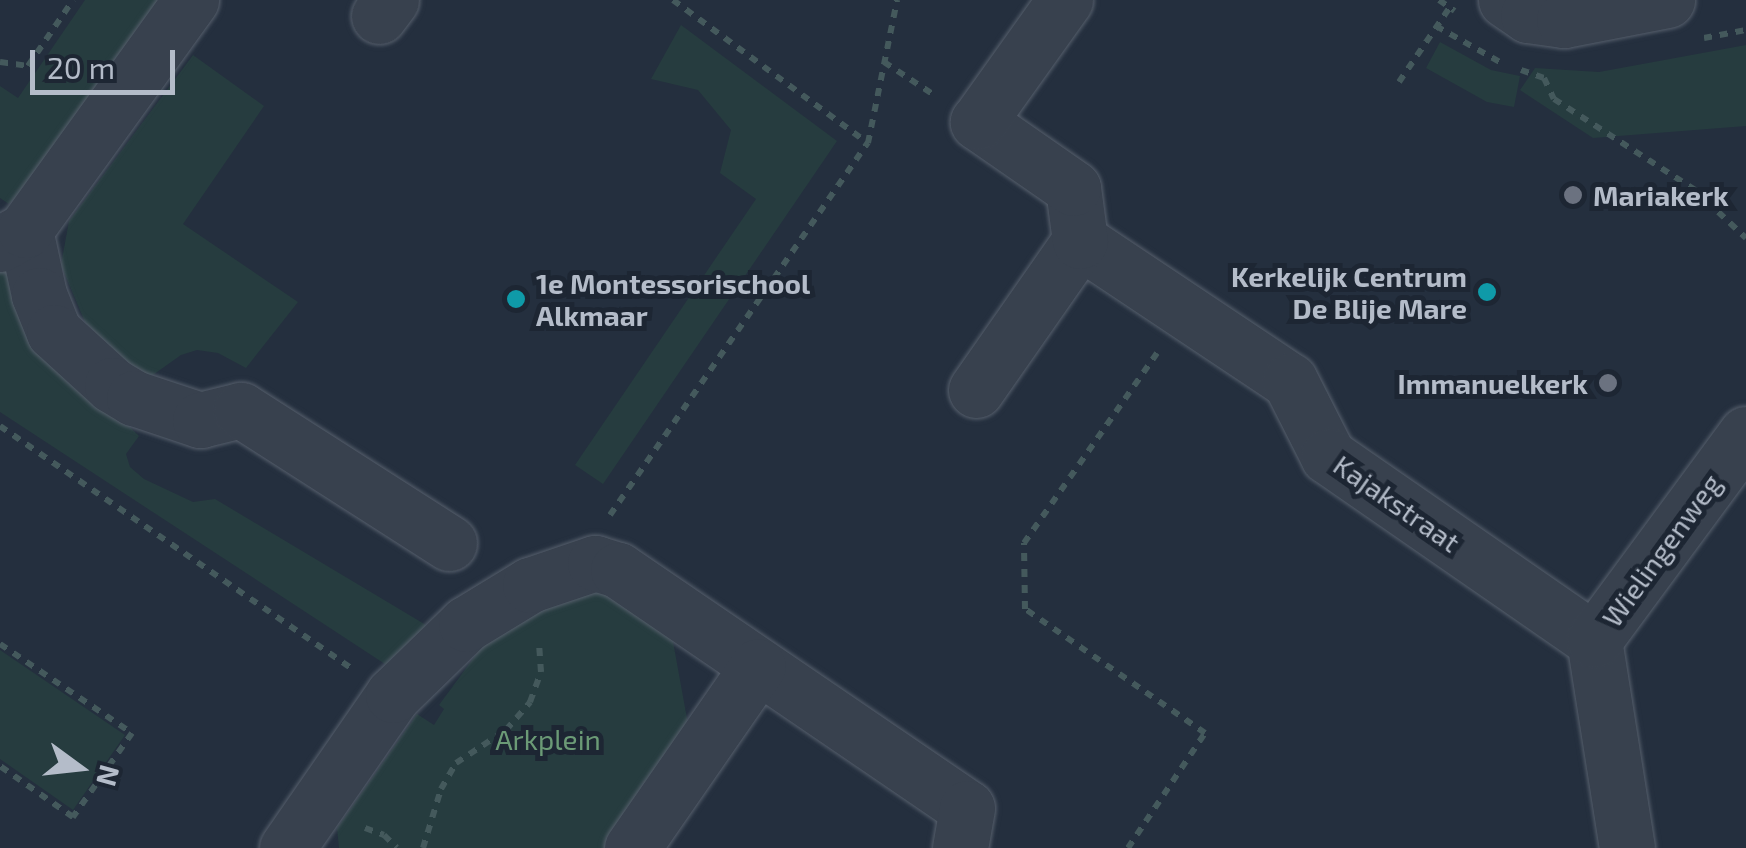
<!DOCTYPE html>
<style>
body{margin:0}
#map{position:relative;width:1746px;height:848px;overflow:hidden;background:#242f3e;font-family:"Exo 2",sans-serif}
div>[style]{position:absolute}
.green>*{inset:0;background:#263c3f}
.path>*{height:6px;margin-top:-3px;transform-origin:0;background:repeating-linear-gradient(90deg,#44595c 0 8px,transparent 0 16px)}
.roads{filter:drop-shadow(0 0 2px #565f6c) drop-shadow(0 0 2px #565f6c)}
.minor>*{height:55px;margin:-27.5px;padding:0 27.5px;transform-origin:27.5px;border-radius:27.5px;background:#38414e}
.dots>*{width:28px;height:28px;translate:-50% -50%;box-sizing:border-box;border:5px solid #1d2633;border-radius:50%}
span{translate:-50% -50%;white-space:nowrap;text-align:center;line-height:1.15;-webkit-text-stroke:10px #1d2633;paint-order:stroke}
.poi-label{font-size:28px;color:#b4bcc9;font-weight:700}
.left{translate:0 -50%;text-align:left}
.right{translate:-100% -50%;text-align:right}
.street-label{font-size:28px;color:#b4bcc9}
.park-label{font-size:28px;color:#6b9a76}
.north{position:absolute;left:30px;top:718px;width:100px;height:100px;-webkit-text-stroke:8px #1d2633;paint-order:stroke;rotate:105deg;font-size:28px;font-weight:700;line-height:40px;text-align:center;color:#b4bcc9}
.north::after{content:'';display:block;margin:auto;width:35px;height:45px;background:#b4bcc9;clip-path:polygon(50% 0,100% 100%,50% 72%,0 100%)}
.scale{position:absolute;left:30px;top:50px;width:145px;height:45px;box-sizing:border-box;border:5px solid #b4bcc9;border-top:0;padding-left:12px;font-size:30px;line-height:35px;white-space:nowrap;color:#b4bcc9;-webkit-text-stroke:8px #1d2633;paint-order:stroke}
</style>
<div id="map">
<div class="green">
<div style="clip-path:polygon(85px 0,165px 0,32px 182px,9px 204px,0 198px,0 86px,18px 98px)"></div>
<div style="clip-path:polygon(681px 25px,837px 141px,603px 484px,575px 465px,756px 199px,720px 173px,731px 130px,698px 90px,651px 79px)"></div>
<div style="clip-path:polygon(1440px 42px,1491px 70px,1520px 76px,1514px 107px,1487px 102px,1426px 68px)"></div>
<div style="clip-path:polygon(1746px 45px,1746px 126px,1593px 138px,1520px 90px,1535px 68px,1599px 72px)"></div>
<div style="clip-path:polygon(193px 55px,264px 106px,183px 224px,298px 302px,246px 368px,218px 353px,197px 350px,181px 355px,143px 382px,85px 322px,61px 265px,69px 221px)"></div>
<div style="clip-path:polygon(7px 269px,104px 402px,139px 436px,126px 454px,130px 467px,144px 479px,193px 502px,215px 499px,426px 625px,391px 668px,0 412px,0 271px)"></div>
<div style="clip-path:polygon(587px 582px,670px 625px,688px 724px,604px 848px,339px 848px,337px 828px,417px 714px,434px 725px,444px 709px,439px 705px,489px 637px)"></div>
<div style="clip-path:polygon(0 650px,125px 735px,73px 810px,0 759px)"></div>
</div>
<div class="path">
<div style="left:673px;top:0;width:242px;rotate:36.3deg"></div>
<div style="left:1439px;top:0;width:19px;rotate:35deg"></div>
<div style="left:1436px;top:26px;width:73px;rotate:29.4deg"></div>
<div style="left:1704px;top:38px;width:43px;rotate:-10.8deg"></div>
<div style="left:0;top:62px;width:28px;rotate:8deg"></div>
<div style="left:28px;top:66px;width:80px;rotate:-55.7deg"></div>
<div style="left:884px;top:62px;width:60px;rotate:33.4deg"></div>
<div style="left:1521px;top:70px;width:24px;rotate:19deg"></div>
<div style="left:1544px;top:78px;width:23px;rotate:65deg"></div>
<div style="left:1554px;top:99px;width:168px;rotate:32.8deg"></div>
<div style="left:1695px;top:190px;width:70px;rotate:43.3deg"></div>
<div style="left:1399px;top:82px;width:91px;rotate:-55.8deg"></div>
<div style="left:0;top:426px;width:425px;rotate:34.6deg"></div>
<div style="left:610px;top:515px;width:453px;rotate:-55.3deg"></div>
<div style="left:868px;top:143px;width:146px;rotate:-78.5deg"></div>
<div style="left:0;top:644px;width:159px;rotate:34deg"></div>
<div style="left:132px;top:733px;width:103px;rotate:125.1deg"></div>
<div style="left:73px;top:817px;width:89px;rotate:-145.1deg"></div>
<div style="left:365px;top:828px;width:20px;rotate:20deg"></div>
<div style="left:384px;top:835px;width:18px;rotate:45deg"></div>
<div style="left:423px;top:848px;width:62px;rotate:-73deg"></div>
<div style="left:441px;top:789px;width:30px;rotate:-60deg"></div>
<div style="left:456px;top:763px;width:60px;rotate:-33.4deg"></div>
<div style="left:506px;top:730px;width:37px;rotate:-49deg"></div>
<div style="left:530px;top:702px;width:32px;rotate:-70deg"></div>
<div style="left:541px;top:672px;width:31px;rotate:-94deg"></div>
<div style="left:1128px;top:848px;width:138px;rotate:-56.2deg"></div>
<div style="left:1205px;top:733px;width:219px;rotate:-145.4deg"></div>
<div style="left:1025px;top:609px;width:66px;rotate:-90.9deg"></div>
<div style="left:1024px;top:543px;width:232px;rotate:-55deg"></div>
</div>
<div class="roads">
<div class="minor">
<div style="left:1506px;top:0;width:27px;rotate:34deg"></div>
<div style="left:1528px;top:15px;width:36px;rotate:8deg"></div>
<div style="left:1564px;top:20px;width:105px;rotate:-11deg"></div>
<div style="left:379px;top:16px;width:20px;rotate:-53deg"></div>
<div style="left:25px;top:230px;width:66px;rotate:77.8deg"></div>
<div style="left:39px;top:295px;width:40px;rotate:68deg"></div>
<div style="left:54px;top:332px;width:79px;rotate:42.4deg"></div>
<div style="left:112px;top:385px;width:26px;rotate:31deg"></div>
<div style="left:134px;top:398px;width:70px;rotate:18.4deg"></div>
<div style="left:200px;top:420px;width:42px;rotate:-13.7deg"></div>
<div style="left:241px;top:410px;width:247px;rotate:32.6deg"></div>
<div style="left:1080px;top:241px;width:252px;rotate:33.7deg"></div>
<div style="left:1290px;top:381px;width:84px;rotate:63.1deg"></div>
<div style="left:1328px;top:456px;width:323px;rotate:34.7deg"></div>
<div style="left:0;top:244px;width:29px;rotate:-29deg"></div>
<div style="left:25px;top:230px;width:284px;rotate:-54.2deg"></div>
<div style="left:976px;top:390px;width:182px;rotate:-55.1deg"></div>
<div style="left:1080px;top:241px;width:53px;rotate:-97.5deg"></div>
<div style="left:1073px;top:188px;width:116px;rotate:-145.2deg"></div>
<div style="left:978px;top:122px;width:150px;rotate:-54.5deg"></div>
<div style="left:287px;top:848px;width:186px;rotate:-55.3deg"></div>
<div style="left:393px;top:695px;width:102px;rotate:-44.2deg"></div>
<div style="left:466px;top:624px;width:75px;rotate:-31.4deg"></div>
<div style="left:530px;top:585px;width:69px;rotate:-18.7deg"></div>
<div style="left:595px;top:563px;width:24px;rotate:17deg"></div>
<div style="left:618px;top:570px;width:422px;rotate:34.3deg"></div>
<div style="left:967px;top:808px;width:41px;rotate:99.9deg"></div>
<div style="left:632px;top:848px;width:221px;rotate:-55.3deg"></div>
<div style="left:1627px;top:848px;width:211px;rotate:-99deg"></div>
<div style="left:1594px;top:640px;width:256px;rotate:-53.6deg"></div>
</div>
</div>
<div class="dots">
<div style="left:1573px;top:195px;background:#6b7280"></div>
<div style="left:1487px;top:292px;background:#0f9aa8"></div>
<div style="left:516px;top:299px;background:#0f9aa8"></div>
<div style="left:1608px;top:383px;background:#6b7280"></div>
</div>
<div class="poi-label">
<span class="left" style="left:1593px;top:195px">Mariakerk</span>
<span class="right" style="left:1467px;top:292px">Kerkelijk Centrum<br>De Blije Mare</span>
<span class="left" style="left:536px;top:299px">1e Montessorischool<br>Alkmaar</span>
<span class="right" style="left:1588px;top:383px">Immanuelkerk</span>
</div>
<div class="street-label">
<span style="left:1397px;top:503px;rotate:35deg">Kajakstraat</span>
<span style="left:1661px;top:550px;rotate:-54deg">Wielingenweg</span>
</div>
<div class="park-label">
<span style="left:548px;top:739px">Arkplein</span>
</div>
<div class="north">N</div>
<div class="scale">20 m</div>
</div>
